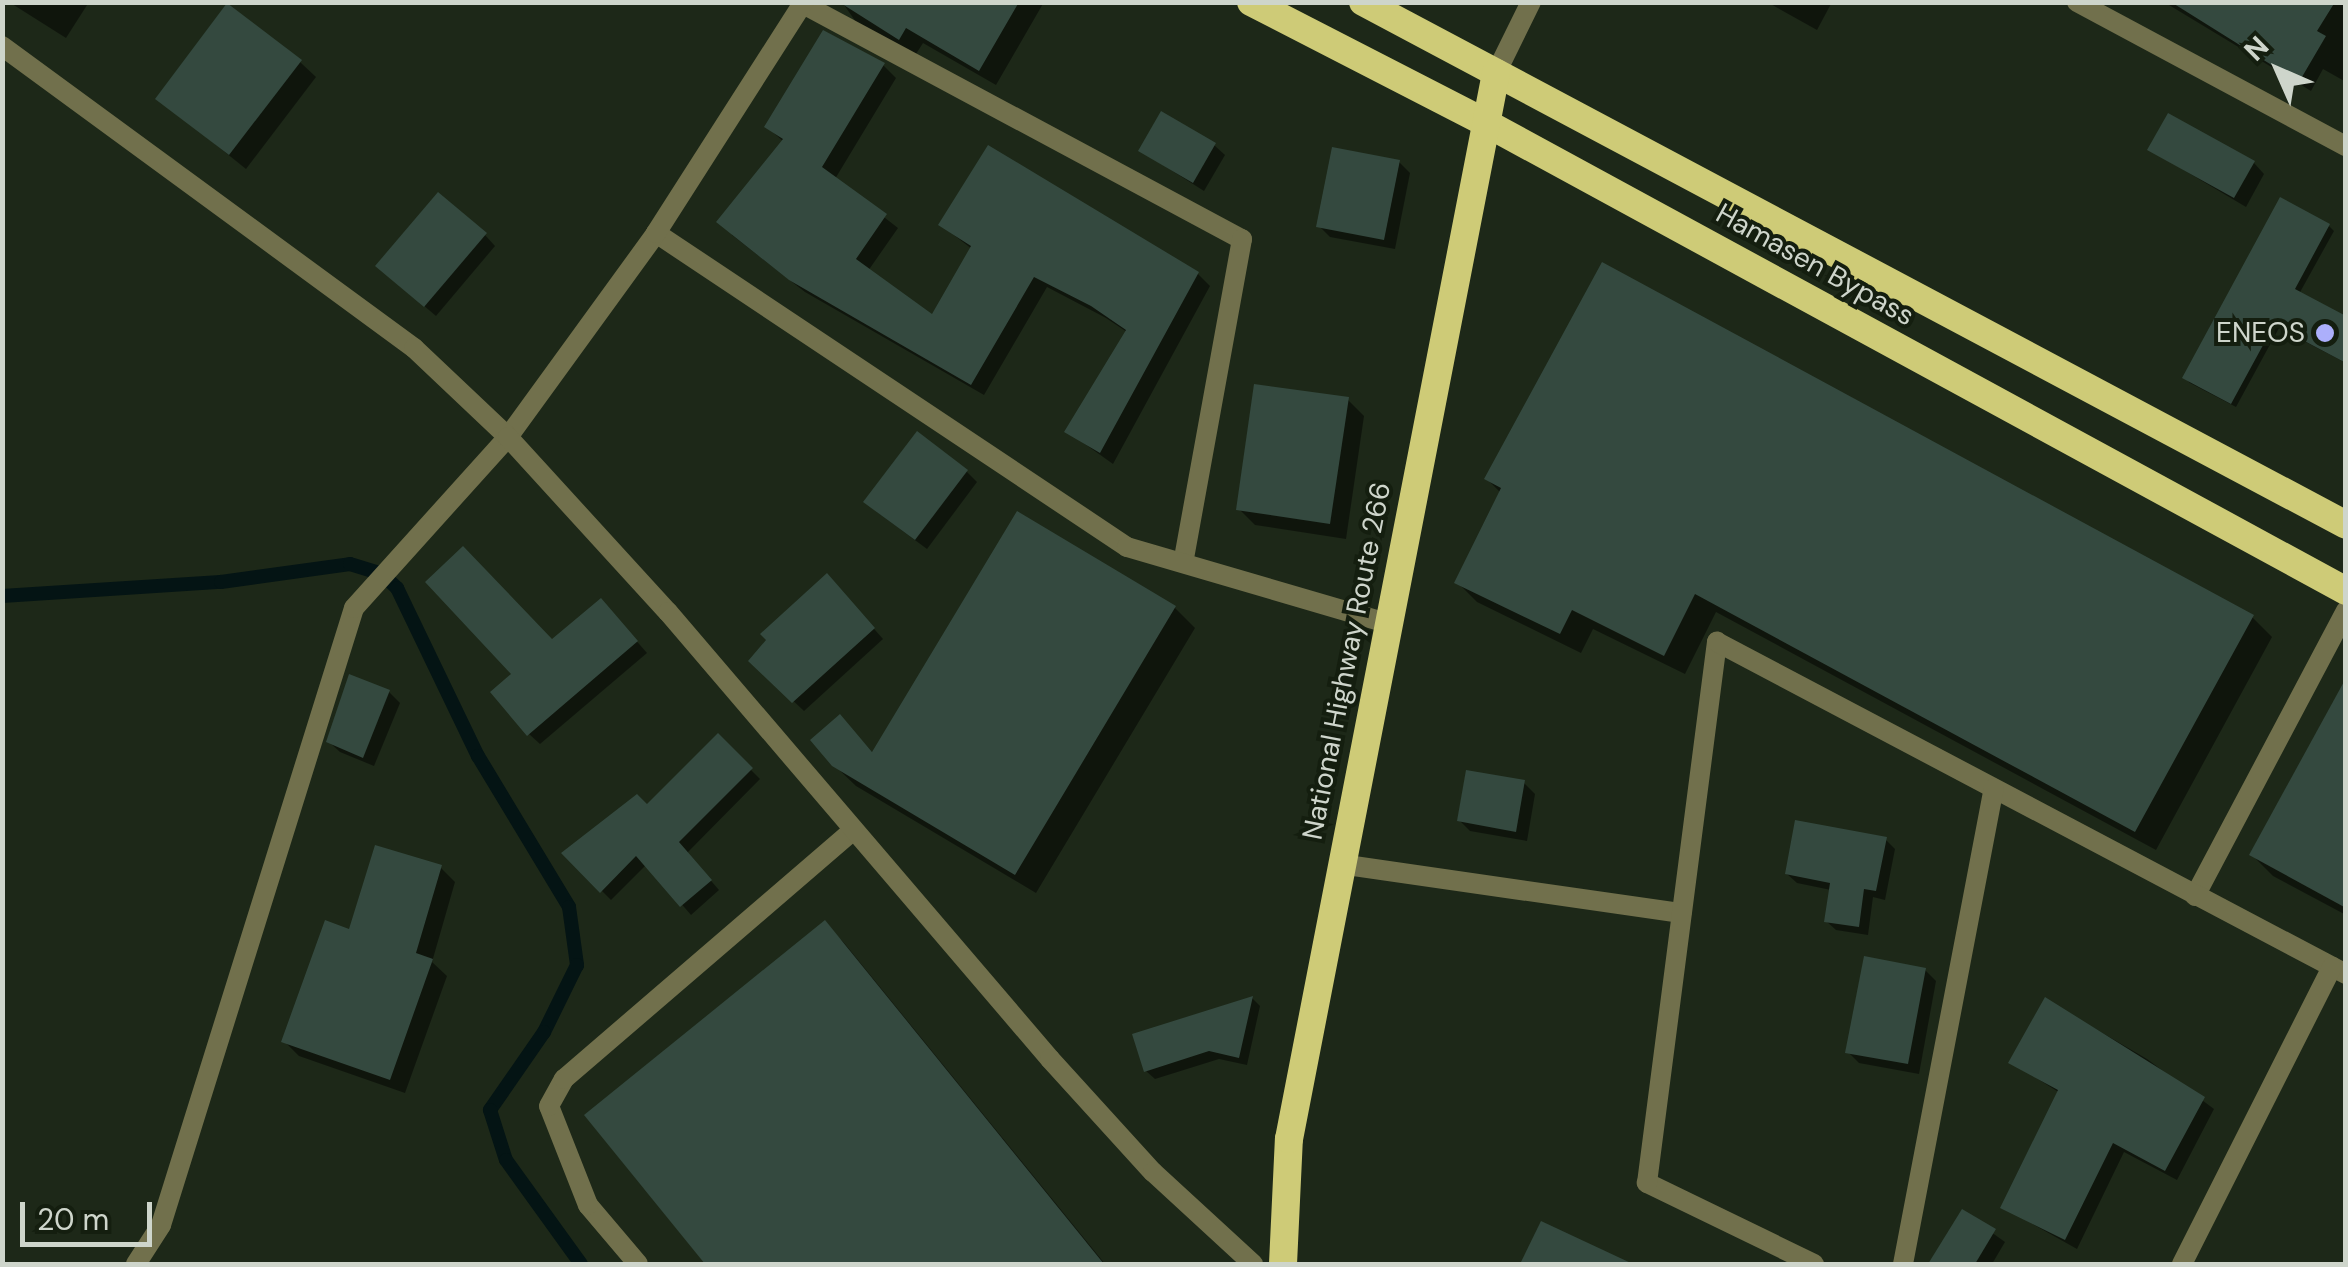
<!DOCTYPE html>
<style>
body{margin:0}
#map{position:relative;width:2348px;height:1267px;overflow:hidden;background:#1d2818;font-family:"DM Sans",sans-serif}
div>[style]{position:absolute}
.shadow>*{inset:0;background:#0007}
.stream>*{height:14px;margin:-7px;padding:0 7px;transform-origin:7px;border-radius:7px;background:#041414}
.building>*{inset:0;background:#34493f}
.minor>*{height:20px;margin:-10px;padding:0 10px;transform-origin:10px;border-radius:10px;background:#71704c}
.tertiary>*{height:20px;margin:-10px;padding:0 10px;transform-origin:10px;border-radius:10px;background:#71704c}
.trunk>*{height:28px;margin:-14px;padding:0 14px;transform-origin:14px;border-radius:14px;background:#cecb77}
.dots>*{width:28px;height:28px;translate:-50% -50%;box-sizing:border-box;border:5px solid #141e0f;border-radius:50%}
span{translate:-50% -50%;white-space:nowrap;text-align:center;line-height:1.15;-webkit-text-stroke:8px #141e0f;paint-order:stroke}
.street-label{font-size:28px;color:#ced5cb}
.poi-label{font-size:28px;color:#ced5cb}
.right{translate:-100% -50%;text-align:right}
.frame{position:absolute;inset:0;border:5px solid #ced5cb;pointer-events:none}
.north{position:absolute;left:2228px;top:20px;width:100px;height:100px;-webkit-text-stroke:8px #141e0f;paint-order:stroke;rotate:315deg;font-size:28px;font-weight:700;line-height:40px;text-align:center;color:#ced5cb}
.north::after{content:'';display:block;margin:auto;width:35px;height:45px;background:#ced5cb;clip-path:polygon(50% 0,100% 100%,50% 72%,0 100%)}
.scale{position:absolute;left:20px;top:1202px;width:132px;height:45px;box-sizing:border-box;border:5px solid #ced5cb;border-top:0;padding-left:12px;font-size:30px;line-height:35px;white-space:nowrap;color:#ced5cb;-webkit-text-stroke:8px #141e0f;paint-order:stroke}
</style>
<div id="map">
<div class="shadow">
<div style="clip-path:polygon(9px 2px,89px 2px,66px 38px)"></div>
<div style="clip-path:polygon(842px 2px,1044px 2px,996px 85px,923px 43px,916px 54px,856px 22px)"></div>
<div style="clip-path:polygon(1767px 2px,1832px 2px,1817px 30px)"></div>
<div style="clip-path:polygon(2164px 2px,2346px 2px,2346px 82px,2323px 69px,2311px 91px)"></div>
<div style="clip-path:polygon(300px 62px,316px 77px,246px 169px,159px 99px)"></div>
<div style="clip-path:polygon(883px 65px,896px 78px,835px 179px,898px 228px,868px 271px,933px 317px,972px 249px,941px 225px,1198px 274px,1210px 286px,1113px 464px,1068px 432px,1127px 332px,1106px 318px,1047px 287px,984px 395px,805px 292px,732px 235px,784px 142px,767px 127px)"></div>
<div style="clip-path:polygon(1214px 145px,1225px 155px,1204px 191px,1141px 151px)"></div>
<div style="clip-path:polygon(2150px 150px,2254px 163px,2264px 174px,2246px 207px)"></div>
<div style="clip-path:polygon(1399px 162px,1410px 173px,1395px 249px,1330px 237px,1319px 226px)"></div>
<div style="clip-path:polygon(2329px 226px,2334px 231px,2299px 294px,2346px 319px,2346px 363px,2279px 328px,2236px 407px,2190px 383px,2185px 378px)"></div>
<div style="clip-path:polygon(485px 235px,495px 246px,436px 316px,389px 276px)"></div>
<div style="clip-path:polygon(1348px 400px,1364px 416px,1346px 539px,1255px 525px,1239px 509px)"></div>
<div style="clip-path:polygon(966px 471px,977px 482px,927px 549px,877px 512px)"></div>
<div style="clip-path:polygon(1487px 479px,2252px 617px,2272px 637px,2156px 850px,1716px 612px,1685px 674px,1593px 629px,1581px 653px,1477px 602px,1457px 582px,1501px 493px)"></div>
<div style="clip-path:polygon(1018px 514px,1175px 608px,1195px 628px,1036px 893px,856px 786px,834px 765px,840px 717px,874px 754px)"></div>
<div style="clip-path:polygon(837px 587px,883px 639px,804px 711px,751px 661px)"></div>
<div style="clip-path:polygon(611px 612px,647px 653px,540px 744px,529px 734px,552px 642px)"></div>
<div style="clip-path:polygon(2346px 683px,2346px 915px,2273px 876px,2252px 855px)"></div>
<div style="clip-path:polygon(389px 692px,400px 703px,374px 766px,340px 752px,329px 742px)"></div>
<div style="clip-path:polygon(718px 737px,760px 779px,687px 853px,719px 890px,691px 915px,647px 864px,611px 900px,564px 853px,647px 807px)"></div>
<div style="clip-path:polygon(1524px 783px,1535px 794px,1527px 841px,1470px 831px,1459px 820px)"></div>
<div style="clip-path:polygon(1885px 839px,1895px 849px,1885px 900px,1873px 897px,1868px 935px,1836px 930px,1826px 921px,1831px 890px,1797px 883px,1787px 874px)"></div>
<div style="clip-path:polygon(440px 867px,455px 882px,432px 962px,447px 976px,405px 1093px,299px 1056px,284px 1041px,351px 932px)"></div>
<div style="clip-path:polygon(825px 923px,845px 944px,1105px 1264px,708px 1264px,588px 1115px)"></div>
<div style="clip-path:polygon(1925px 970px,1936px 981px,1919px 1074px,1859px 1063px,1848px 1052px)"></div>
<div style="clip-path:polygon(1252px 998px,1260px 1006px,1247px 1065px,1219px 1059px,1155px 1079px,1146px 1071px)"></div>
<div style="clip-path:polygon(2046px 1000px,2147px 1059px,2214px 1109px,2177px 1180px,2124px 1152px,2077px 1249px,2004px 1208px,2060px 1093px,2011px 1062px)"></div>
<div style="clip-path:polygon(1963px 1212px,2005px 1242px,1992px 1264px,1931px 1264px)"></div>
<div style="clip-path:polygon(1542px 1225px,1627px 1264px,1523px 1264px)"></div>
</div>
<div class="stream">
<div style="left:2px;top:596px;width:219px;rotate:-3.7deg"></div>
<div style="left:221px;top:582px;width:130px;rotate:-7.9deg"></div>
<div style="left:350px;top:564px;width:34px;rotate:17deg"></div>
<div style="left:382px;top:574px;width:21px;rotate:43deg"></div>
<div style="left:397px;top:588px;width:187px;rotate:64.3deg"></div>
<div style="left:478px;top:756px;width:176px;rotate:58.9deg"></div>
<div style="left:569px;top:907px;width:59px;rotate:82.1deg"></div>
<div style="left:577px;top:965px;width:75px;rotate:116.2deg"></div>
<div style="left:544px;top:1032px;width:95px;rotate:124.7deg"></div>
<div style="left:490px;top:1110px;width:52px;rotate:72.3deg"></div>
<div style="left:506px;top:1160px;width:128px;rotate:54.2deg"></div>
</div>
<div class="building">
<div style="clip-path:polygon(839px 2px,1019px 2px,979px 71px,906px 28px,899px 40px)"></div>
<div style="clip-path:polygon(2171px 2px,2335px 2px,2317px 31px,2326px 36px,2299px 82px)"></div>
<div style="clip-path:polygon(227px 3px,302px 60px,229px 155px,155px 99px)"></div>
<div style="clip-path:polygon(823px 30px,885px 63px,822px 167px,887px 214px,856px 259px,932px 314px,971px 246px,938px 225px,988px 145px,1199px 272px,1100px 453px,1064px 432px,1126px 330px,1091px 306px,1034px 277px,971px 385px,789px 280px,716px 222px,783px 139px,764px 127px)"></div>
<div style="clip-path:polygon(1161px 111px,1216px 143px,1193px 183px,1138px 151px)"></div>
<div style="clip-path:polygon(2168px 113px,2255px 161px,2234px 198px,2147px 150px)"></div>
<div style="clip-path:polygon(1332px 147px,1400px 160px,1384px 240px,1316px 227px)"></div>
<div style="clip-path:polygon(438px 192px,487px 233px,424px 307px,375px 266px)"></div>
<div style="clip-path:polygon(2280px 197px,2330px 224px,2295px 289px,2346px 316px,2346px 363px,2274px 325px,2231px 404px,2182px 378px)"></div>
<div style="clip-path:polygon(1602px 262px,2254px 615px,2135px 832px,1695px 594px,1664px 656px,1572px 610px,1560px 634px,1454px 583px,1501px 488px,1484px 479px)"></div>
<div style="clip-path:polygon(1254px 384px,1349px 397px,1330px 524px,1236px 510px)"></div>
<div style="clip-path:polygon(917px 431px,968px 470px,915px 540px,863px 502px)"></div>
<div style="clip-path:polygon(1017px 511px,1176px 606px,1015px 875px,832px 766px,810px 740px,840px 714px,872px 752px)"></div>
<div style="clip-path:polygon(463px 546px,552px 639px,601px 598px,638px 641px,527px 736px,490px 692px,511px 674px,425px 582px)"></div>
<div style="clip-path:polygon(827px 573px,875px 628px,792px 703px,748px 661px,766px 640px,760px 634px)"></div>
<div style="clip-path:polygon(349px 674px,390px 690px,363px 758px,326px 742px)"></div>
<div style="clip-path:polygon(2346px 678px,2346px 908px,2249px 855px)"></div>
<div style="clip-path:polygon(718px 733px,753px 768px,679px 842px,712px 880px,680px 907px,636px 856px,600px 893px,561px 853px,637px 794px,647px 804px)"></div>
<div style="clip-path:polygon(1466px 770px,1525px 780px,1516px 832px,1457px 821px)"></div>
<div style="clip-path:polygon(1795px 820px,1887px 837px,1876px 891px,1864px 889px,1859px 927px,1824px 922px,1830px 883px,1785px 874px)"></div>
<div style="clip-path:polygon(375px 845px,442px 865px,416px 953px,433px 959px,390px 1080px,281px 1042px,325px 920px,349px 929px)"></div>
<div style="clip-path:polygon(825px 920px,1104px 1264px,705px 1264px,584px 1115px)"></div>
<div style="clip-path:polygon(1864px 956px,1926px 968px,1908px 1064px,1845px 1053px)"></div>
<div style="clip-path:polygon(1253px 996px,1239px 1058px,1209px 1051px,1144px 1072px,1132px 1034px)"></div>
<div style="clip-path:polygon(2045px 997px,2205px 1097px,2165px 1171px,2113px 1143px,2065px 1240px,2000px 1208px,2058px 1090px,2008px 1063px)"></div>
<div style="clip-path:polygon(1962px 1209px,1996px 1229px,1975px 1264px,1928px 1264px)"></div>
<div style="clip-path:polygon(1541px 1221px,1633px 1264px,1520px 1264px)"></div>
</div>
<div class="minor">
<div style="left:2077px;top:2px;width:305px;rotate:28.2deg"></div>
<div style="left:803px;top:4px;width:498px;rotate:28.2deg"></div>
<div style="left:1242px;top:239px;width:329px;rotate:100.3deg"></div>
<div style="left:656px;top:233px;width:566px;rotate:33.69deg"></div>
<div style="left:1127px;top:547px;width:271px;rotate:16.3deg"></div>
<div style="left:1340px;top:864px;width:345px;rotate:8.2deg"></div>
<div style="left:2195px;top:896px;width:323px;rotate:-62.1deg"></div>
<div style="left:136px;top:1264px;width:46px;rotate:-57.3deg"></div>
<div style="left:161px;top:1225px;width:646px;rotate:-72.63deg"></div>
<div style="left:354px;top:608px;width:230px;rotate:-48deg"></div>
<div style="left:508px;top:437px;width:252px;rotate:-54deg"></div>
<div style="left:656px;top:233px;width:274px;rotate:-57.4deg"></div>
<div style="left:638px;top:1264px;width:77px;rotate:-130.3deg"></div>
<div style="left:588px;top:1205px;width:106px;rotate:-111.5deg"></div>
<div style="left:549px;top:1106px;width:31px;rotate:-61deg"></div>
<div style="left:564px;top:1079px;width:382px;rotate:-40.7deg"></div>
<div style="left:1814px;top:1264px;width:186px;rotate:-154.1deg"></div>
<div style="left:1647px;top:1183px;width:546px;rotate:-82.63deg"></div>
<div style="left:1717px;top:642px;width:711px;rotate:27.83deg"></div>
<div style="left:1903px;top:1264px;width:484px;rotate:-79.2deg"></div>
<div style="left:2182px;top:1264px;width:333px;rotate:-63.2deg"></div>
</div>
<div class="tertiary">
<div style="left:2px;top:46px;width:511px;rotate:36.24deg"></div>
<div style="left:414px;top:348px;width:129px;rotate:43.4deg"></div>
<div style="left:508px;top:437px;width:237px;rotate:47.6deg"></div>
<div style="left:668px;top:612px;width:588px;rotate:49.48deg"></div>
<div style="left:1050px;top:1059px;width:153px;rotate:47.7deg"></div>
<div style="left:1153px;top:1172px;width:136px;rotate:42.6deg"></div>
<div style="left:1496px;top:73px;width:79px;rotate:-63.8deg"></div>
</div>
<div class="trunk">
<div style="left:1251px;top:2px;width:264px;rotate:27.2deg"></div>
<div style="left:1486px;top:123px;width:979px;rotate:28.55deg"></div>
<div style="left:1363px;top:2px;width:1113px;rotate:28.01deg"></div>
<div style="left:1283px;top:1264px;width:125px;rotate:-87.3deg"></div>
<div style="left:1289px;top:1139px;width:1086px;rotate:-79.01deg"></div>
</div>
<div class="dots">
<div style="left:2325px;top:333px;background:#acaffb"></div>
</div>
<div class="street-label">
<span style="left:1815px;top:265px;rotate:29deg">Hamasen Bypass</span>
<span style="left:1347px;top:661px;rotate:-79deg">National Highway Route 266</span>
</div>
<div class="poi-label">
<span class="right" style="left:2305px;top:333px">ENEOS</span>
</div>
<div class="frame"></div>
<div class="north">N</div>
<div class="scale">20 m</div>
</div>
